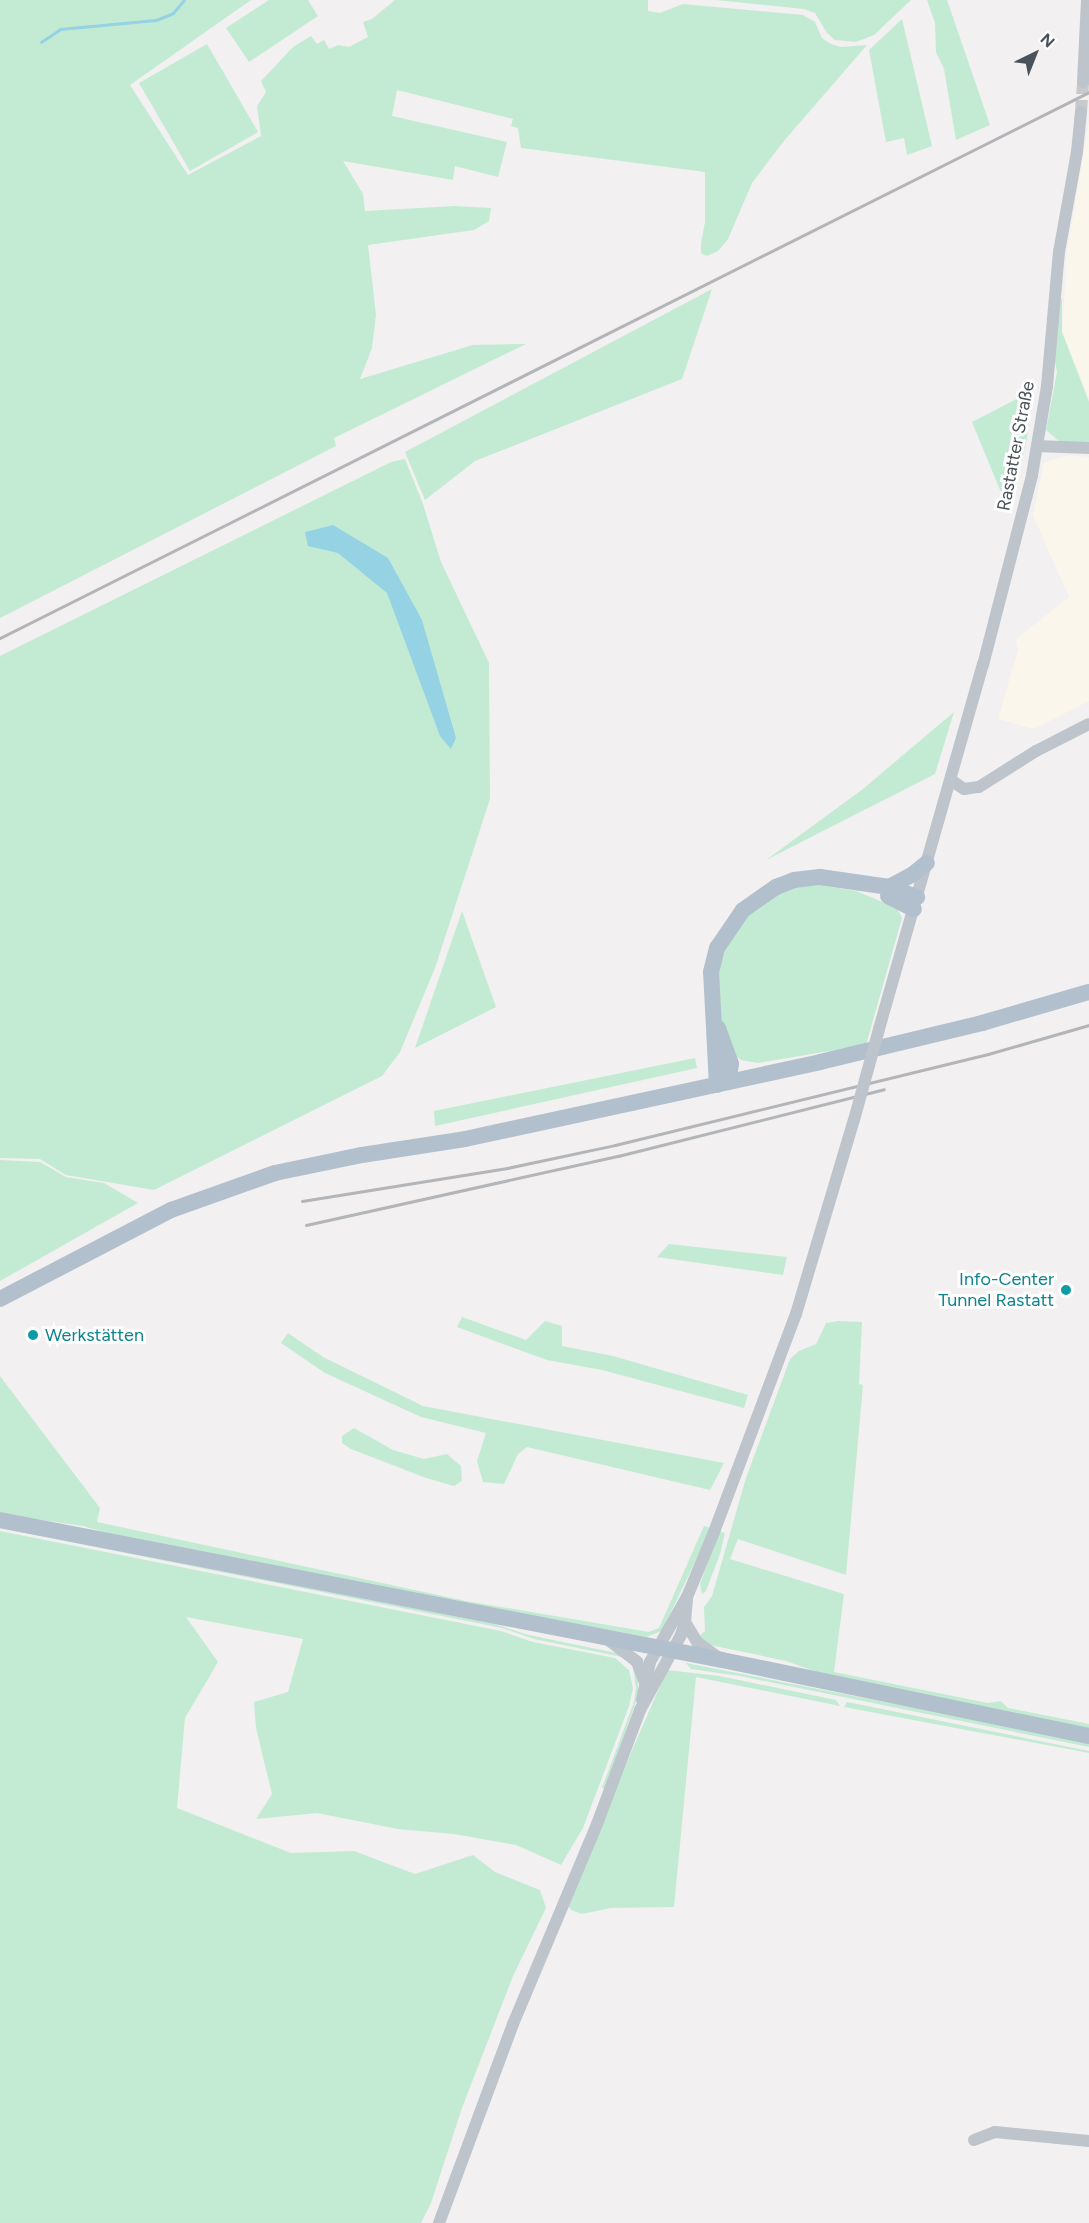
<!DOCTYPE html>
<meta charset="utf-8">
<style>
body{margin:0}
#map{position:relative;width:1089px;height:2223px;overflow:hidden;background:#f2f0f0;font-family:Figtree,sans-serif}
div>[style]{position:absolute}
.commercial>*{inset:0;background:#fbf6eb}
.green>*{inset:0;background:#c3ebd3}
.water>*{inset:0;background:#94d2e4}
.stream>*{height:3px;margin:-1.5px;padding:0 1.5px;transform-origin:1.5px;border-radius:1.5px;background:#94d2e4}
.minor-tunnel>*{height:12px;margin-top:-6px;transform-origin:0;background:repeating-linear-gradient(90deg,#c8c9cb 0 12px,transparent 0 18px)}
.minor>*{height:12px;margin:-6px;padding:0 6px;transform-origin:6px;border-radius:6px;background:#bdc4cb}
.major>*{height:16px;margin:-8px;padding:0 8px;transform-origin:8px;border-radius:8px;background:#b2bfcc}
.rail>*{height:3px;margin:-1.5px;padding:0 1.5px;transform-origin:1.5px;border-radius:1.5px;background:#b3b5b9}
.minor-bridge>*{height:12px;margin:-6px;padding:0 6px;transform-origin:6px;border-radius:6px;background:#bdc4cb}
.dots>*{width:16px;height:16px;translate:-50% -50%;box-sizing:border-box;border:3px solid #fff;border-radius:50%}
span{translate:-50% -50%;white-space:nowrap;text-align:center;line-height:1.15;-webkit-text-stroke:6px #fff;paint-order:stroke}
.street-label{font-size:18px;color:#4a535b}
.culture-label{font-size:18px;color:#0d838f}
.right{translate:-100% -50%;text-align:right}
.left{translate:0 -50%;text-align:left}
.north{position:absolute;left:1005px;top:24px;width:60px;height:60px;-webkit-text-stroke:4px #fff;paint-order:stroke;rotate:43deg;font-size:16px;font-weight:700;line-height:24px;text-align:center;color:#4a535b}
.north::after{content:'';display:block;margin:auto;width:21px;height:27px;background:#4a535b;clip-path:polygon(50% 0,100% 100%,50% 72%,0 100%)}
</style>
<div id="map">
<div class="commercial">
<div style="clip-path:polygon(1089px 121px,1089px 398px,1062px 332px,1067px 252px)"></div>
<div style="clip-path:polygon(1069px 455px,1089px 457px,1089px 701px,1034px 729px,998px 719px,1018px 650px,1016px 639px,1069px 597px,1033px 515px,1044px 463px)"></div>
</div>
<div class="green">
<div style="clip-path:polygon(0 0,251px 0,130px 85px,188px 175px,261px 136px,257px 106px,266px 92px,261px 81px,293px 47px,311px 36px,317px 44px,324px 40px,329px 49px,338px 45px,349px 47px,368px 37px,363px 22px,372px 19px,395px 0,648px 0,648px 11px,660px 13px,683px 4px,803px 15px,815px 22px,822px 38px,831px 44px,841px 47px,867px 45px,783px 142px,752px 183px,728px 239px,718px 251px,707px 256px,701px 253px,701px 243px,705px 222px,705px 172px,521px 148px,518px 128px,511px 126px,513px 119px,397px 90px,392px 116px,507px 142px,498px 177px,455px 166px,453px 180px,343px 161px,363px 194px,365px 211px,455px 206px,491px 208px,489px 221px,474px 230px,368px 245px,376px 315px,372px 348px,360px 379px,473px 345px,526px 344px,334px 438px,336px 446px,0 618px)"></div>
<div style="clip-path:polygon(269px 0,308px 0,318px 16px,249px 62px,226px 28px)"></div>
<div style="clip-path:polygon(716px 0,911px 0,874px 35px,856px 42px,835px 40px,827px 33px,815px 13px,804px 9px)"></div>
<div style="clip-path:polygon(927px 0,947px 0,990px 125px,956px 140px,944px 69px,936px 52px,935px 23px)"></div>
<div style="clip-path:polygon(902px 19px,932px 146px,907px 155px,904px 138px,886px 142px,869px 50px)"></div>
<div style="clip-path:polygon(207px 44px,258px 132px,190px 171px,139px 83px)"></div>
<div style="clip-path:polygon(712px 289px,682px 379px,475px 461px,425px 500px,405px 452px)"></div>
<div style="clip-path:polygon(1059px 298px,1062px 299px,1062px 332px,1089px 402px,1089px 443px,1060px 442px,1046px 430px,1057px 372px,1054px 356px)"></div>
<div style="clip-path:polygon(1032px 391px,1027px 439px,1010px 514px,972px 422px)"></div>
<div style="clip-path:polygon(405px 459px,423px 504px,441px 562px,489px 663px,490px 799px,435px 968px,400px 1052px,382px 1076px,154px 1190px,66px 1175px,40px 1159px,0 1158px,0 656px,391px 462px)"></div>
<div style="clip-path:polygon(954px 712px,935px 774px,766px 860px,863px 789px)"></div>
<div style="clip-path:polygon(816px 884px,856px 891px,897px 908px,902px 918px,866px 1045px,758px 1063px,741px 1060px,733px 1054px,721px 1031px,714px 978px,734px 927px,763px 900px,800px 885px)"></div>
<div style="clip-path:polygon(462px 911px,496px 1007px,415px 1048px)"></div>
<div style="clip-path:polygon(695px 1058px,697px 1068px,435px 1126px,434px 1111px)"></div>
<div style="clip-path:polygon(0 1160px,40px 1162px,66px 1177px,104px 1183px,138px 1203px,0 1281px)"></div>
<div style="clip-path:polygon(669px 1244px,787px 1257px,783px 1275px,657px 1257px)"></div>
<div style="clip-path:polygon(462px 1317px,526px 1340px,545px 1321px,562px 1326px,562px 1346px,613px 1356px,748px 1395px,744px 1408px,602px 1370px,547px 1360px,457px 1327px)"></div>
<div style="clip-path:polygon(838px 1321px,862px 1322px,859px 1384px,863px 1385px,846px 1575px,738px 1539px,730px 1559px,844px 1594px,834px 1672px,988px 1703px,1001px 1701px,1008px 1708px,1089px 1724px,1089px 1730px,825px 1675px,786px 1661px,710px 1645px,698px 1637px,705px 1631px,704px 1607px,712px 1596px,746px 1478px,790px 1359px,799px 1351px,816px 1344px,826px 1323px)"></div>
<div style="clip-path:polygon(288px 1333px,323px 1357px,423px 1406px,724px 1463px,710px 1490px,527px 1447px,518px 1454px,504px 1484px,483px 1482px,477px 1461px,486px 1433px,421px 1417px,325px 1373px,281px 1343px)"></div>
<div style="clip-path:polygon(0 1376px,100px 1508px,97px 1522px,466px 1601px,649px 1632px,659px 1628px,704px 1526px,711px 1528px,662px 1631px,646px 1637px,130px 1540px,83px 1526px,0 1514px)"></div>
<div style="clip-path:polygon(354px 1428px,393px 1450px,424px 1459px,447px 1454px,461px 1466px,462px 1481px,454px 1486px,426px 1478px,351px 1449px,342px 1443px,342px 1436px)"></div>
<div style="clip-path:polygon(0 1526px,494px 1624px,529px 1635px,616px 1653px,622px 1657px,534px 1639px,502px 1628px,0 1528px)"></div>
<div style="clip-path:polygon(0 1531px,501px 1631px,533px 1642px,615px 1658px,629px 1670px,633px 1688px,629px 1706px,583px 1828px,561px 1865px,516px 1845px,454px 1834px,398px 1829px,317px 1813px,256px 1819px,272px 1794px,256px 1728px,254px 1702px,288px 1692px,303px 1639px,186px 1617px,218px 1662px,185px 1718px,177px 1808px,291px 1853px,354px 1851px,415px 1874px,473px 1855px,495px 1872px,540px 1890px,546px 1908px,513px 1976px,462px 2108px,431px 2203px,421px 2223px,0 2223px)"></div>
<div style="clip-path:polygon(719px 1531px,725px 1533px,720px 1554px,706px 1591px,702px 1594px,700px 1584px)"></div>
<div style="clip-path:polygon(686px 1663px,1089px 1742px,1089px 1747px,740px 1676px,691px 1669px)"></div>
<div style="clip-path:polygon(633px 1668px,638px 1676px,638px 1696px,605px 1789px,602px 1788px,634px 1702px,636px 1688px)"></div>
<div style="clip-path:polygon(667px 1670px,719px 1676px,836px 1700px,840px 1706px,696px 1677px,674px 1907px,611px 1908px,582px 1914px,571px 1910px,566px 1902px)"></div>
<div style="clip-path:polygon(847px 1702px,1089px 1751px,1089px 1753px,844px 1707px)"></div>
</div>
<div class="water">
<div style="clip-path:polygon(333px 525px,388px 558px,422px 620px,456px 738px,451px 749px,440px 736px,387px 593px,338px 553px,308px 546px,305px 532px)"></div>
</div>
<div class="stream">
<div style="left:41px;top:42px;width:23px;rotate:-34deg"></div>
<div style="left:60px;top:29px;width:96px;rotate:-5.4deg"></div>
<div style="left:156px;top:20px;width:18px;rotate:-22deg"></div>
<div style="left:173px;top:13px;width:17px;rotate:-50deg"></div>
</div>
<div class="minor-tunnel">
<div style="left:1081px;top:112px;width:30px;rotate:-86deg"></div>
</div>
<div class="minor">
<div style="left:1083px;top:82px;width:82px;rotate:-87.2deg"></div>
<div style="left:1037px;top:446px;width:52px;rotate:2.2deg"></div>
<div style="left:951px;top:780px;width:16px;rotate:35deg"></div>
<div style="left:964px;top:789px;width:15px;rotate:-8deg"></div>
<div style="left:979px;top:787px;width:67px;rotate:-32.3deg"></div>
<div style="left:1036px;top:751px;width:59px;rotate:-27deg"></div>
<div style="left:879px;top:1029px;width:379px;rotate:-74.1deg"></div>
<div style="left:983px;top:665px;width:196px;rotate:-75.5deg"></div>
<div style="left:1032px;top:475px;width:90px;rotate:-80.4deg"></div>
<div style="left:1047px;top:386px;width:135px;rotate:-84.9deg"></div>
<div style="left:1059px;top:252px;width:102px;rotate:-79.8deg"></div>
<div style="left:1077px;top:152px;width:40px;rotate:-84.3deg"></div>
<div style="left:685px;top:1622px;width:23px;rotate:59deg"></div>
<div style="left:697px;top:1642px;width:27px;rotate:36deg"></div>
<div style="left:607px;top:1639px;width:38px;rotate:37deg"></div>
<div style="left:637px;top:1662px;width:19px;rotate:69deg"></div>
<div style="left:642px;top:1700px;width:39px;rotate:-78deg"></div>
<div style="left:650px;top:1662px;width:75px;rotate:-60.4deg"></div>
<div style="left:687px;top:1597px;width:70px;rotate:-67.4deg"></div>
<div style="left:714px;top:1532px;width:233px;rotate:-69.4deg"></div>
<div style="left:796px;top:1314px;width:202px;rotate:-73.4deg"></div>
<div style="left:974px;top:2140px;width:22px;rotate:-21deg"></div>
<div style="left:995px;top:2132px;width:94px;rotate:5.5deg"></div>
<div style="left:439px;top:2223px;width:212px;rotate:-69.6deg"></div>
<div style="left:513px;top:2024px;width:217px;rotate:-67.2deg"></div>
<div style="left:597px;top:1824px;width:122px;rotate:-69.3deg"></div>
<div style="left:640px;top:1710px;width:85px;rotate:-61.3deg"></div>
<div style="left:681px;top:1635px;width:14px;rotate:-73deg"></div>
<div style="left:685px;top:1622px;width:25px;rotate:-85deg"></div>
</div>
<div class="major">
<div style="left:889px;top:887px;width:26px;rotate:-28deg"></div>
<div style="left:912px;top:875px;width:19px;rotate:-39deg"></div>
<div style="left:888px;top:896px;width:29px;rotate:27deg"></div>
<div style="left:718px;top:1028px;width:38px;rotate:70deg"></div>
<div style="left:731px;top:1064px;width:18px;rotate:99deg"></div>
<div style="left:717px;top:1085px;width:113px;rotate:-93deg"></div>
<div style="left:711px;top:972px;width:25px;rotate:-76deg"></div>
<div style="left:717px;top:948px;width:46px;rotate:-55.6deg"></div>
<div style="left:743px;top:910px;width:40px;rotate:-34.9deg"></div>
<div style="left:776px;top:887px;width:19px;rotate:-21deg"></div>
<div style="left:794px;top:880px;width:26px;rotate:-7deg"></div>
<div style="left:820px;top:877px;width:70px;rotate:8.2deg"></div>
<div style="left:889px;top:887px;width:30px;rotate:20deg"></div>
<div style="left:0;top:1299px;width:193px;rotate:-27.5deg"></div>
<div style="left:171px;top:1210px;width:110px;rotate:-19.6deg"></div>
<div style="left:275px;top:1173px;width:89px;rotate:-11.7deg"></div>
<div style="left:362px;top:1155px;width:104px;rotate:-8.8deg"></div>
<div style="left:465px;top:1139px;width:363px;rotate:-12.2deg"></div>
<div style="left:820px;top:1062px;width:167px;rotate:-13.5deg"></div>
<div style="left:982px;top:1023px;width:111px;rotate:-16.2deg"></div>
<div style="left:0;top:1520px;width:735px;rotate:10.97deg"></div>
<div style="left:722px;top:1660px;width:375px;rotate:11.7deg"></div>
</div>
<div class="rail">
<div style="left:0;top:638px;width:1218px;rotate:-26.63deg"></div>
<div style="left:302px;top:1201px;width:208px;rotate:-9.1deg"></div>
<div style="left:507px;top:1168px;width:110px;rotate:-12deg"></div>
<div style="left:615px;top:1145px;width:384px;rotate:-13.7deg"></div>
<div style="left:988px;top:1054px;width:105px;rotate:-16deg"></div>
<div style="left:306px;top:1225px;width:320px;rotate:-12.5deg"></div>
<div style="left:618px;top:1156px;width:274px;rotate:-14.1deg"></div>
</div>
<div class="minor-bridge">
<div style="left:854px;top:1120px;width:94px;rotate:-74.6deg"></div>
</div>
<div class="dots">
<div style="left:1066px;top:1290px;background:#0f9aa8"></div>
<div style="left:33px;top:1335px;background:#0f9aa8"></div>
</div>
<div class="street-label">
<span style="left:1016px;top:446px;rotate:-79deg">Rastatter Straße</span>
</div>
<div class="culture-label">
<span class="right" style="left:1054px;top:1290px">Info-Center<br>Tunnel Rastatt</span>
<span class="left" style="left:45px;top:1335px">Werkstätten</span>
</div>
<div class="north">N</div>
</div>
